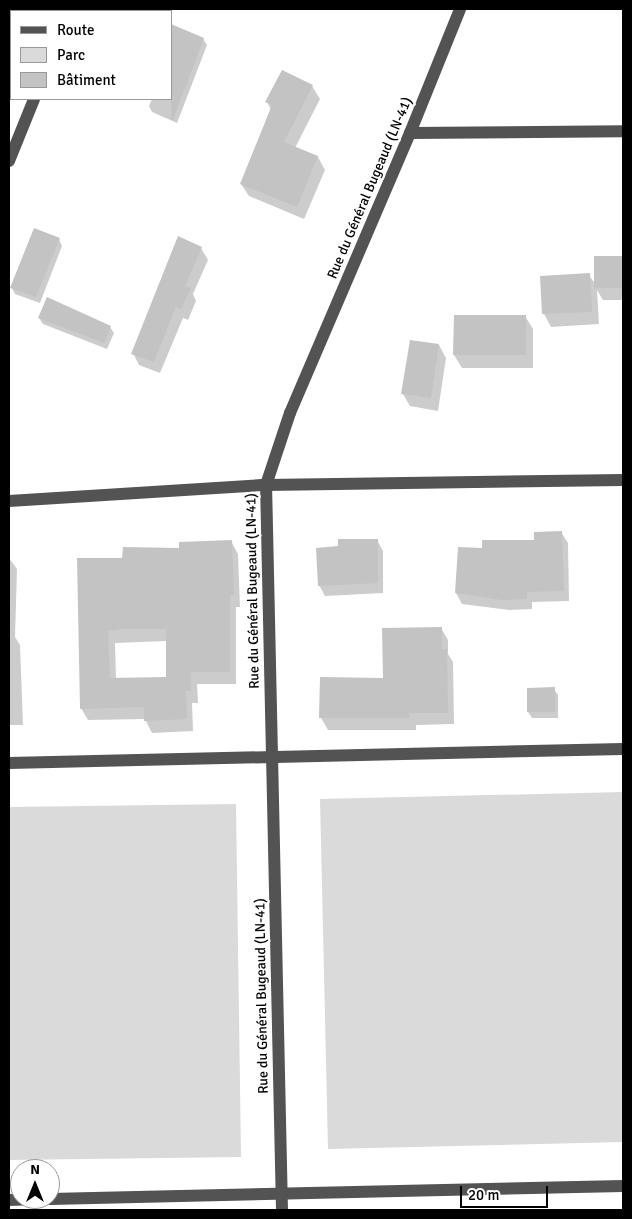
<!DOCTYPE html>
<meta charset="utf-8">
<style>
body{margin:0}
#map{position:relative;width:632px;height:1219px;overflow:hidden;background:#fff;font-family:Signika,sans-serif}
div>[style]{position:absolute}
.green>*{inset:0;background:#dadada}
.shadow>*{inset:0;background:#0003}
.building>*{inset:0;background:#c3c3c3}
.minor>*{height:12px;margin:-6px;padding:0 6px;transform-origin:6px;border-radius:6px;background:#535353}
span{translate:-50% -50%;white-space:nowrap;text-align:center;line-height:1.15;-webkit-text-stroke:4.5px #fff;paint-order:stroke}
.street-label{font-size:14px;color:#000}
.frame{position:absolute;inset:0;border:10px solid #000;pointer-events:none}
.legend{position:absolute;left:10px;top:10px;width:162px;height:90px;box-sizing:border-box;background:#fff;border:1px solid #999;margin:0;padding:6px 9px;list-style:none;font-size:15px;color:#000}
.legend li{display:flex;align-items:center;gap:10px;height:25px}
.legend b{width:25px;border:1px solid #999}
.north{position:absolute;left:10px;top:1159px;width:50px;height:50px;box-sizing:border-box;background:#fff;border:1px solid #999;border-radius:50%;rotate:0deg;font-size:14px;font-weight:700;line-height:20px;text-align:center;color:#000}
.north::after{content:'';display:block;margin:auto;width:18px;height:22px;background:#000;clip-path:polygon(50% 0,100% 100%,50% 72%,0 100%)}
.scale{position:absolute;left:460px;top:1186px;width:88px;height:22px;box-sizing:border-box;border:2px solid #000;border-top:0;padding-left:6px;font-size:15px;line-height:18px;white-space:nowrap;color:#000;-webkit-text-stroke:4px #fff;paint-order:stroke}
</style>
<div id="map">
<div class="green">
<div style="clip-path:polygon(623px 792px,623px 1142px,328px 1149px,320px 799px)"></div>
<div style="clip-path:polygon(236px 804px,241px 1157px,9px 1160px,9px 807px)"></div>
</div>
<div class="shadow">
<div style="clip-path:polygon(203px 39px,207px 45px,177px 123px,152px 112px,149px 106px,152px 99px,171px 99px)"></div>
<div style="clip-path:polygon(312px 86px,320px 99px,295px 148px,318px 157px,325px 170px,304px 219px,249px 196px,241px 184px,271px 110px,267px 102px)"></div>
<div style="clip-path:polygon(59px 239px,62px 246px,40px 303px,15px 294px,12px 288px)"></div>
<div style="clip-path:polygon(201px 248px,208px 260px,193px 294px,196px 301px,188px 320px,183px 318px,160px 373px,139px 365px,133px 353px)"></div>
<div style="clip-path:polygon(596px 257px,623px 257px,623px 300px,603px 300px,597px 290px,599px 324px,551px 327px,544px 314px,542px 277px,589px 275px,596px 285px)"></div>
<div style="clip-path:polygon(455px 316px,525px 316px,533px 329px,533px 368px,462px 368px,454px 355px)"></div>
<div style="clip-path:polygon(39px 318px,110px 327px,114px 333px,107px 349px,43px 324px)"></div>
<div style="clip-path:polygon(439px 345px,446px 358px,438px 411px,410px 406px,403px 394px)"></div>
<div style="clip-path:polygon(561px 532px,568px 543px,569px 601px,532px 602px,532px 609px,509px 610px,462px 604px,456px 593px,483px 549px,536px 541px)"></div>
<div style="clip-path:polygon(377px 540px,383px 551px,383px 593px,325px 596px,319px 585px)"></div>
<div style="clip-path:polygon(evenodd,231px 541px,238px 554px,240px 607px,236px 607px,236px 684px,197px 684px,198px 703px,192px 703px,193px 731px,152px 733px,145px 719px,88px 720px,81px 708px,124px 559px,231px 541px,167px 641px,167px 678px,116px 679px,115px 643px,167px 641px)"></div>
<div style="clip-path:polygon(9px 558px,17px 569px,15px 637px,20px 645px,23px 725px,9px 725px)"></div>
<div style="clip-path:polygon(441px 628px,448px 640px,448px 654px,453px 662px,454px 724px,416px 725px,416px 730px,328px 730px,321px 718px,384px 679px)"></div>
<div style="clip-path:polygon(554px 689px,558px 695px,558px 718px,532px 718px,528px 712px)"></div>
</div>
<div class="building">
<div style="clip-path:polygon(171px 24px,204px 38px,173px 120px,171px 119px)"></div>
<div style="clip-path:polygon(282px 70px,313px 85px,284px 142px,318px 156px,297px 207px,240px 184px,272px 105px,265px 102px)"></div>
<div style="clip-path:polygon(34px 228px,60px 238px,36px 297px,10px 288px)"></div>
<div style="clip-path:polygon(178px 236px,202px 247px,185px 286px,191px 288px,181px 309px,176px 307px,154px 362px,131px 354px)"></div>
<div style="clip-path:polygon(594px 256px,623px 256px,623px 288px,594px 288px)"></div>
<div style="clip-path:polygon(590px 273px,592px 312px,542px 314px,540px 276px)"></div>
<div style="clip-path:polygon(47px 297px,111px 326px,104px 343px,38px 318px)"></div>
<div style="clip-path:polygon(454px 315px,526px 315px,526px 355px,453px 355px)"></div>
<div style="clip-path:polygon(410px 340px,439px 344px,431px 398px,401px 394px)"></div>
<div style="clip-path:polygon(562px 531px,564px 591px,527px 592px,527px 599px,502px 600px,455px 593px,458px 547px,482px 548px,482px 540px,534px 540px,534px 532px)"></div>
<div style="clip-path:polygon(338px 539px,378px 539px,378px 583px,318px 586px,316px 548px,338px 546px)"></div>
<div style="clip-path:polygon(evenodd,232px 540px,234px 595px,230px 595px,230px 672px,191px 672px,191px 691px,186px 691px,187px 719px,144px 721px,144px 707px,80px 709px,77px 558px,122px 558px,123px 547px,179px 548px,179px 542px,232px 540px,122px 629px,166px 629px,166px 677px,110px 678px,108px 631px,122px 629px)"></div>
<div style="clip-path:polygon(442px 627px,442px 649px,447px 649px,448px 713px,409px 713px,409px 718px,319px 718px,320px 677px,383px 678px,382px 628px)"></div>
<div style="clip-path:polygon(555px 687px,555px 712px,527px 712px,527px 688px)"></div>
</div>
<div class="minor">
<div style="left:70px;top:11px;width:2px;rotate:-63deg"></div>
<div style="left:410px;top:133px;width:213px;rotate:-0.5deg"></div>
<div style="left:9px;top:161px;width:67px;rotate:-68deg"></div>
<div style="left:9px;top:501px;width:257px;rotate:-3.6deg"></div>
<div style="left:266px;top:485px;width:357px;rotate:-0.8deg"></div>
<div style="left:9px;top:763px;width:614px;rotate:-1.31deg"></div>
<div style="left:50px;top:1199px;width:573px;rotate:-1.3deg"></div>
<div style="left:9px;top:1200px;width:33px;rotate:-2deg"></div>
<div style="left:282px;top:1210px;width:725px;rotate:-91.26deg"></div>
<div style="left:266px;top:485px;width:76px;rotate:-71.6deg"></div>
<div style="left:290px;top:413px;width:305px;rotate:-66.8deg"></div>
<div style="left:410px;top:133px;width:134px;rotate:-68deg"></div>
</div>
<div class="street-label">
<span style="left:370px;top:188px;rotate:-67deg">Rue du Général Bugeaud (LN-41)</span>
<span style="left:253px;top:591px;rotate:-91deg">Rue du Général Bugeaud (LN-41)</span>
<span style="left:262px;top:996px;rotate:-91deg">Rue du Général Bugeaud (LN-41)</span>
</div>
<div class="frame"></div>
<ul class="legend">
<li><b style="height:6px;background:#535353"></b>Route</li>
<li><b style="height:14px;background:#dadada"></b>Parc</li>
<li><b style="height:14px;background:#c3c3c3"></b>Bâtiment</li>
</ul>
<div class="north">N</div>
<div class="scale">20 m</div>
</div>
